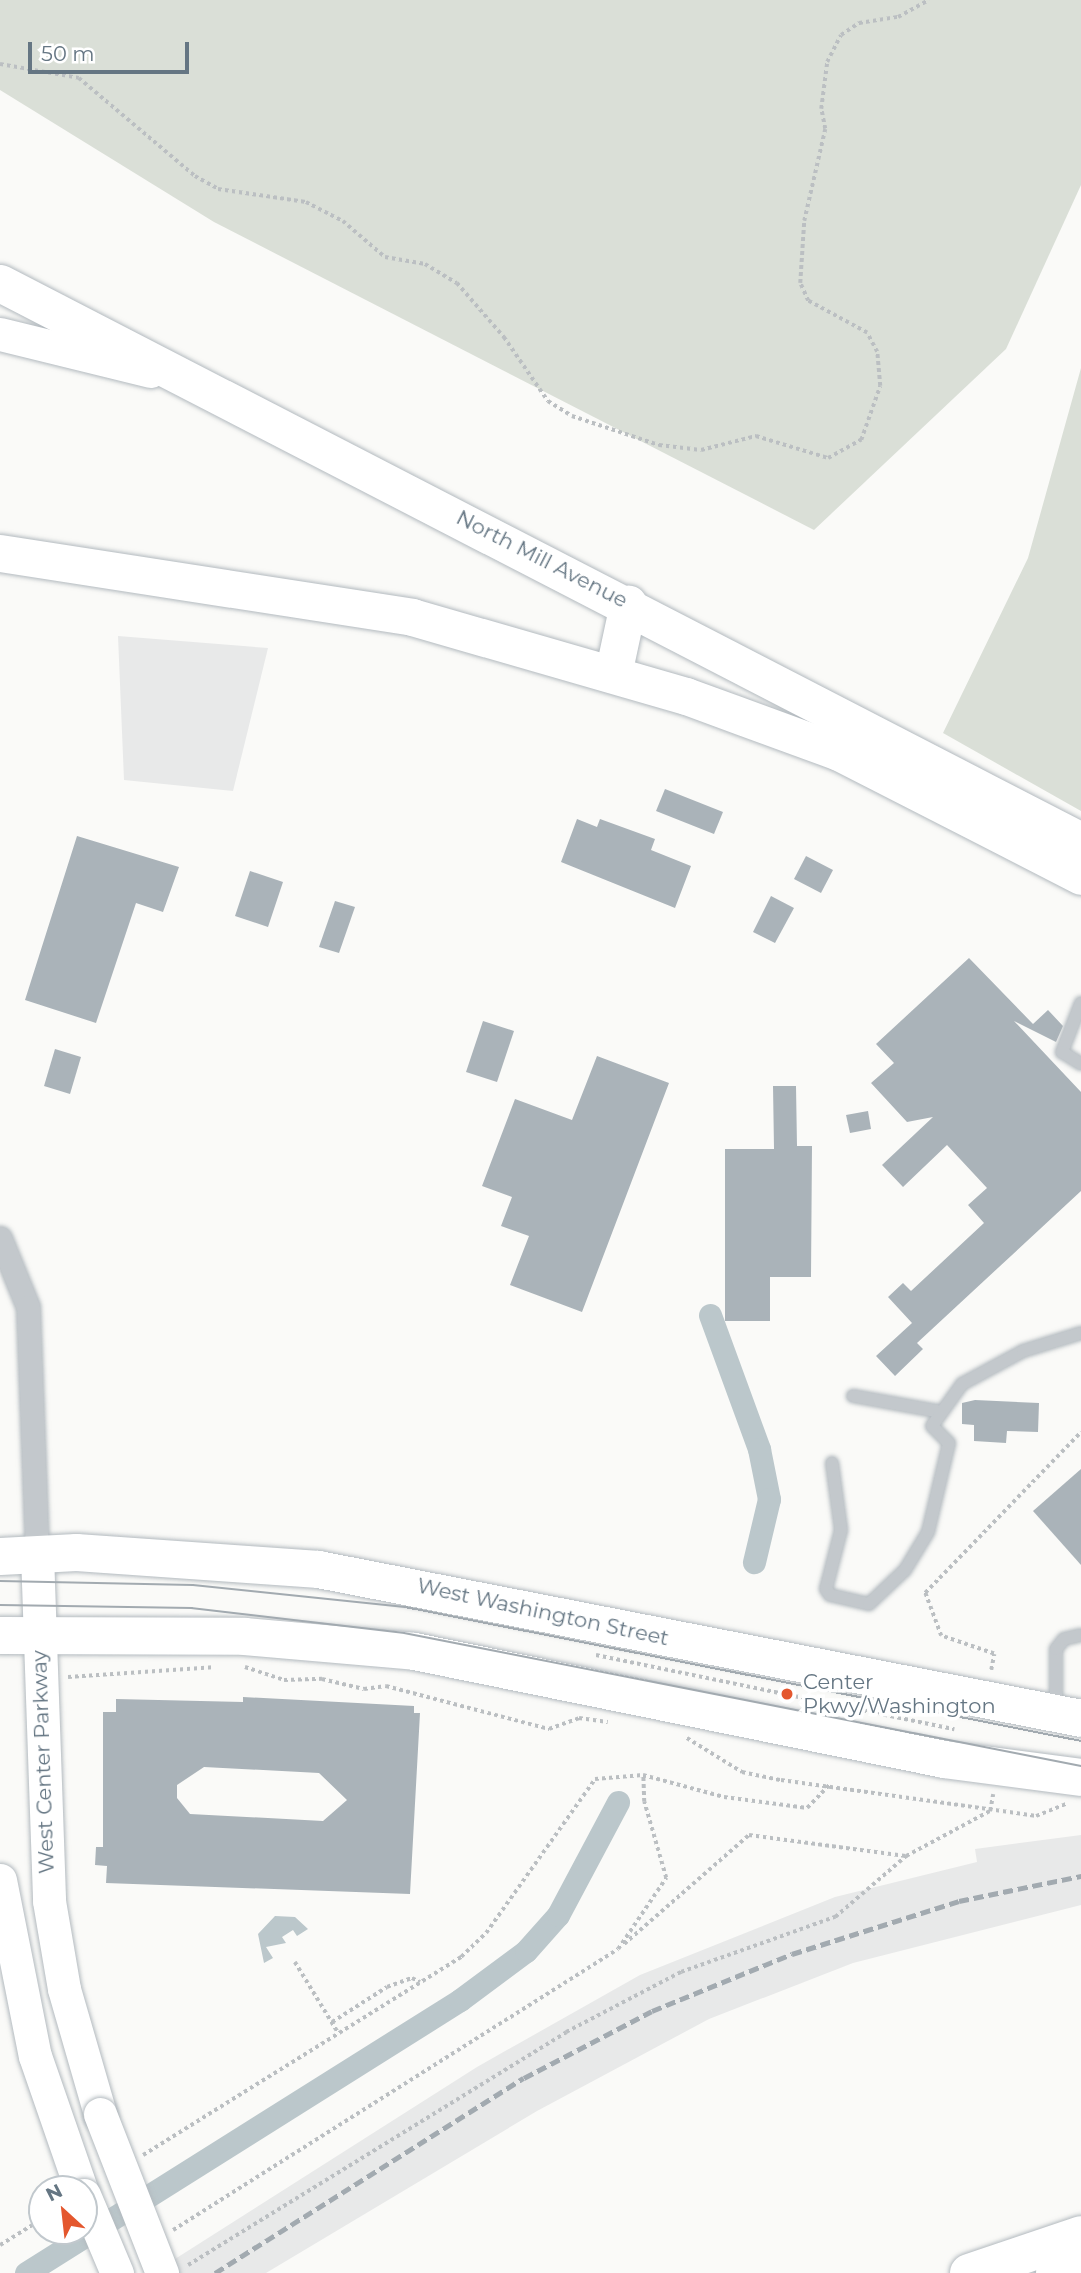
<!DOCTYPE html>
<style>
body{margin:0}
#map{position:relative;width:1081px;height:2273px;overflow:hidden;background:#fafaf8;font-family:Montserrat,sans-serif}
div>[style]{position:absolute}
.built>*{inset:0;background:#e8e9e9}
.green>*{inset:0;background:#dadfd7}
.water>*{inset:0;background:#bbc7cb}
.canal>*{height:23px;margin:-11.5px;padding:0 11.5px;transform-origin:11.5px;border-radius:11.5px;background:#bbc7cb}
.building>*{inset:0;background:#aab3b9}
.path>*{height:3.5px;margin-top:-1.75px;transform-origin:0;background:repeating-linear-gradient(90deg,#bbbfc2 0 3.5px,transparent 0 7px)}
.roads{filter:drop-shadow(0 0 2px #b3babf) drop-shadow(0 0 2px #b3babf)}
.lane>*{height:12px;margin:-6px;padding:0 6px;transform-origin:6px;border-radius:6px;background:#c3c8cc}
.street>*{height:23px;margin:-11.5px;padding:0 11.5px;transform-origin:11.5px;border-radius:11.5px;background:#c3c8cc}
.secondary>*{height:33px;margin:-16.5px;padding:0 16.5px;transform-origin:16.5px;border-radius:16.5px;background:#fff}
.primary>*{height:37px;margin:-18.5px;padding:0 18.5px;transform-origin:18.5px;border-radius:18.5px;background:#fff}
.highway>*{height:38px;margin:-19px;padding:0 19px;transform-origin:19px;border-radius:19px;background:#fff}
.tram>*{height:2px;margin:-1px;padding:0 1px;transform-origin:1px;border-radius:1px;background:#a2aab0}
.rail>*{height:5px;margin-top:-2.5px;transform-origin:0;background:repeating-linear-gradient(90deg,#a2aab0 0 10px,transparent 0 15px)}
.bridges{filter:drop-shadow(0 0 2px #b3babf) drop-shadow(0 0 2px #b3babf)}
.secondary-bridge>*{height:33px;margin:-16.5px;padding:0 16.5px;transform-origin:16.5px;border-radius:16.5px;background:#fff}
.dots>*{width:19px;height:19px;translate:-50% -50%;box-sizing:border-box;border:4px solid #fff;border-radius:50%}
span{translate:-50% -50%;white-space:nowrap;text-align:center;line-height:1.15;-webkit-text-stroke:7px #fff;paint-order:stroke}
.street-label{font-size:21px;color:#657683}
.poi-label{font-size:21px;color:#657683}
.left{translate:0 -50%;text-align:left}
.north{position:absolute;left:28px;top:2175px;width:70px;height:70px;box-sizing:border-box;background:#fff;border:2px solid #c1c8cd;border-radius:50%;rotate:333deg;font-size:19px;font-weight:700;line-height:28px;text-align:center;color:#657683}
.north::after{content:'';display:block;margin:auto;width:24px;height:32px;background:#e4572e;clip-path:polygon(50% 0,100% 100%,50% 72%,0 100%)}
.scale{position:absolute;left:28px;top:42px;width:161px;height:32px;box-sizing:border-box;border:4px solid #657683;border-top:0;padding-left:9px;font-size:21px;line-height:24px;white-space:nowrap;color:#657683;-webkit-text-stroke:5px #fff;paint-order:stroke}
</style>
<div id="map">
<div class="built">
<div style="clip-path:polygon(118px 636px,268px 648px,233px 791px,124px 780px)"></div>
<div style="clip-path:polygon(1081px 1835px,1081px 1905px,853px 1963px,709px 2019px,537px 2111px,266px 2273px,153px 2273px,477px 2067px,640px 1975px,835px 1897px,977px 1862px,975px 1849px)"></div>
</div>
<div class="green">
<div style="clip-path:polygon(0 0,1081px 0,1081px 185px,1006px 349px,814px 530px,214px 222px,0 90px)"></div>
<div style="clip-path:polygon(1081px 368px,1081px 811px,943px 733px,1028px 558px)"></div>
</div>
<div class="water">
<div style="clip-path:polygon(275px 1916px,295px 1917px,308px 1929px,297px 1936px,293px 1930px,282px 1937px,286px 1943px,266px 1947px,273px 1958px,264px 1963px,258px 1934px)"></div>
</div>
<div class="canal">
<div style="left:710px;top:1315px;width:143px;rotate:69.9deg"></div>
<div style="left:759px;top:1449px;width:51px;rotate:78.7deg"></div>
<div style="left:769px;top:1499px;width:65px;rotate:103.4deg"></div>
<div style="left:26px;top:2273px;width:513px;rotate:-32.17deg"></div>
<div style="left:460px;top:2000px;width:82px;rotate:-36.6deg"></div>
<div style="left:526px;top:1951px;width:48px;rotate:-48.4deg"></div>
<div style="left:558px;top:1915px;width:128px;rotate:-62deg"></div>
</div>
<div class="building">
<div style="clip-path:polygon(665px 789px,723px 812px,714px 834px,656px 811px)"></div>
<div style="clip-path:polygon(577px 819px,597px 827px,600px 819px,655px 839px,651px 850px,691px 866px,675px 908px,561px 862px)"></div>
<div style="clip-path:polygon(77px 836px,179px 867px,163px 912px,136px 903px,96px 1023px,25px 1000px)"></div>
<div style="clip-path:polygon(806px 856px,833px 870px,821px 893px,794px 879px)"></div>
<div style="clip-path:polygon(250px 871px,283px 882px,268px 927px,235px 916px)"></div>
<div style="clip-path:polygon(771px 896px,794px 908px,775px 943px,753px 932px)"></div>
<div style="clip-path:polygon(335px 901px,355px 907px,339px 953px,319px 947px)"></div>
<div style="clip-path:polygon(969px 958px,1033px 1024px,1048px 1010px,1063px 1026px,1056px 1042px,1014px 1021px,1081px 1092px,1081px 1191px,917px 1343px,923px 1349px,895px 1376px,876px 1356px,912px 1323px,888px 1297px,903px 1283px,911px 1291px,984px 1223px,968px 1205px,987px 1188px,947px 1145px,903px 1187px,882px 1165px,933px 1117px,907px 1122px,871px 1083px,894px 1063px,876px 1044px)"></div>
<div style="clip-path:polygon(483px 1021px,514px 1031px,497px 1082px,466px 1072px)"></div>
<div style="clip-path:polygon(55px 1049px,81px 1057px,70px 1094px,44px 1086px)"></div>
<div style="clip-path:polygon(597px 1056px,669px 1083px,582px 1312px,510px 1285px,529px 1236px,501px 1226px,512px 1197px,482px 1186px,515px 1099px,572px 1120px)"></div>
<div style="clip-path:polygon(773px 1086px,796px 1086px,797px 1146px,812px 1146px,811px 1277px,770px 1277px,770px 1321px,725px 1321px,725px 1149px,774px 1149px)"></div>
<div style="clip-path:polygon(868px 1111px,871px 1129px,850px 1133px,846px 1115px)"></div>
<div style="clip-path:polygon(975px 1400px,1039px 1403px,1038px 1432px,1007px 1431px,1006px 1443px,974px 1441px,974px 1425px,962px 1424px,962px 1403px)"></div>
<div style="clip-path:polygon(1081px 1469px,1081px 1565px,1033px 1511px)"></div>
<div style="clip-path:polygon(evenodd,243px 1697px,414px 1706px,414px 1713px,420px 1713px,410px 1894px,106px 1883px,107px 1866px,95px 1865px,96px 1847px,103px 1847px,103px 1712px,116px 1712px,116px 1699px,243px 1702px,243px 1697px,204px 1767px,319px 1773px,347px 1800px,323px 1821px,190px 1814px,177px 1798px,177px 1785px,204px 1767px)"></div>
</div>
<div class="path">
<div style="left:0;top:64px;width:80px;rotate:10deg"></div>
<div style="left:79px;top:78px;width:152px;rotate:40.2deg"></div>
<div style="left:195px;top:176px;width:26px;rotate:29deg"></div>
<div style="left:218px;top:189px;width:89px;rotate:8.4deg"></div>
<div style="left:306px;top:202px;width:42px;rotate:27.2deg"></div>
<div style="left:343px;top:221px;width:55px;rotate:40.6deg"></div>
<div style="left:385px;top:257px;width:41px;rotate:9.9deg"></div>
<div style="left:425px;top:264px;width:37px;rotate:31deg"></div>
<div style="left:457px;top:283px;width:72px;rotate:49deg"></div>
<div style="left:504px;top:337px;width:78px;rotate:55.5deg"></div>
<div style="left:548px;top:401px;width:28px;rotate:32deg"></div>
<div style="left:572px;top:416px;width:92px;rotate:18.4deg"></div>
<div style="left:659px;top:445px;width:42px;rotate:6.8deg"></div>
<div style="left:701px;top:450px;width:57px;rotate:-14.3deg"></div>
<div style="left:756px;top:436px;width:75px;rotate:17deg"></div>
<div style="left:828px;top:458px;width:38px;rotate:-29deg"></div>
<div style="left:861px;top:440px;width:57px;rotate:-70.6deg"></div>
<div style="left:880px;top:386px;width:34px;rotate:-95deg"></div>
<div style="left:877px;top:352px;width:21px;rotate:-118deg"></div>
<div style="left:867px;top:333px;width:67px;rotate:-151.5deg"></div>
<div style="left:808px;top:301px;width:20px;rotate:-114deg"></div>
<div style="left:800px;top:283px;width:62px;rotate:-86.3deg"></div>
<div style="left:804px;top:221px;width:94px;rotate:-77.1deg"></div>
<div style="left:825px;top:129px;width:20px;rotate:-101deg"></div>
<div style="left:821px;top:109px;width:47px;rotate:-82.7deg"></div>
<div style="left:827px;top:62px;width:30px;rotate:-63deg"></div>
<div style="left:841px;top:35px;width:22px;rotate:-34deg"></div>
<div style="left:859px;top:23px;width:39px;rotate:-9deg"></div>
<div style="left:898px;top:17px;width:35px;rotate:-29deg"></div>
<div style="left:596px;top:1655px;width:366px;rotate:11.7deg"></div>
<div style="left:245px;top:1667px;width:41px;rotate:18.4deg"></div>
<div style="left:284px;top:1680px;width:38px;rotate:-2deg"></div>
<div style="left:322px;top:1679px;width:43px;rotate:13.4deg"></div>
<div style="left:364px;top:1689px;width:22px;rotate:-8deg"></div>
<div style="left:386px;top:1686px;width:169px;rotate:14.8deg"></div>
<div style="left:549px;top:1729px;width:32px;rotate:-20deg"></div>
<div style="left:579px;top:1718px;width:29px;rotate:8deg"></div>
<div style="left:991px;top:1670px;width:16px;rotate:-79deg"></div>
<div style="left:994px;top:1654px;width:56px;rotate:-161.2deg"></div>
<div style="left:941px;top:1636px;width:46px;rotate:-110.4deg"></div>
<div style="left:925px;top:1593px;width:224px;rotate:-45.9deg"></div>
<div style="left:68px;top:1677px;width:145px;rotate:-3.9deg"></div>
<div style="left:687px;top:1738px;width:65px;rotate:31.7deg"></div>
<div style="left:742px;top:1772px;width:40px;rotate:12deg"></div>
<div style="left:781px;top:1780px;width:258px;rotate:8deg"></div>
<div style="left:1036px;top:1816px;width:32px;rotate:-22deg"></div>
<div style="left:624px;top:1944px;width:166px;rotate:-41.1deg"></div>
<div style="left:749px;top:1835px;width:158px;rotate:7.6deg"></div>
<div style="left:906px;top:1856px;width:95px;rotate:-28.2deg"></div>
<div style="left:990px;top:1811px;width:17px;rotate:-80deg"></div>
<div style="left:295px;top:1962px;width:84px;rotate:58.6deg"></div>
<div style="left:332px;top:2022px;width:65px;rotate:-32.5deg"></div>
<div style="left:387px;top:1987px;width:27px;rotate:-20deg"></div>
<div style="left:412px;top:1978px;width:9px;rotate:27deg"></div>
<div style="left:143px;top:2155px;width:375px;rotate:-31.9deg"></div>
<div style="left:461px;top:1957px;width:35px;rotate:-44deg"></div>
<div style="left:486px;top:1933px;width:189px;rotate:-54.7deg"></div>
<div style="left:595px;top:1779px;width:48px;rotate:-4.8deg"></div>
<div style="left:643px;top:1775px;width:84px;rotate:15.2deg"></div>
<div style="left:724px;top:1797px;width:84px;rotate:7.5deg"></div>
<div style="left:807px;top:1808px;width:32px;rotate:-46deg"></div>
<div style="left:173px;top:2230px;width:526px;rotate:-32.27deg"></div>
<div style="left:618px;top:1949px;width:86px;rotate:-55.9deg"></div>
<div style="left:666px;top:1878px;width:79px;rotate:-106.1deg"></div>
<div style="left:644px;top:1802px;width:27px;rotate:-92deg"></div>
<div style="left:0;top:2245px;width:49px;rotate:-31.8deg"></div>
<div style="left:188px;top:2265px;width:444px;rotate:-31.6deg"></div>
<div style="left:566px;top:2032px;width:130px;rotate:-27.6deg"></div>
<div style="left:681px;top:1972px;width:164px;rotate:-19.7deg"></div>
<div style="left:835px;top:1917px;width:94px;rotate:-40.7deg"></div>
</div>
<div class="roads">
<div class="lane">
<div style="left:1081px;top:1003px;width:53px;rotate:111.2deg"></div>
<div style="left:1062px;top:1052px;width:22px;rotate:32deg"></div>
<div style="left:853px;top:1396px;width:90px;rotate:10.2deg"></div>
<div style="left:832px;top:1463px;width:68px;rotate:82.3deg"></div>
<div style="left:841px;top:1530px;width:61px;rotate:104.3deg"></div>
<div style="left:826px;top:1589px;width:7px;rotate:56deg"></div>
<div style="left:830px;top:1595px;width:40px;rotate:13deg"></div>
<div style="left:869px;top:1604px;width:50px;rotate:-43.4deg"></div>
<div style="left:905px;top:1570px;width:44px;rotate:-58.8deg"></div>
<div style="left:928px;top:1532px;width:91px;rotate:-76.7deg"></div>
<div style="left:949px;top:1443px;width:24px;rotate:-135deg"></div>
<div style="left:932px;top:1426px;width:52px;rotate:-54.5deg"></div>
<div style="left:962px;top:1384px;width:69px;rotate:-28.4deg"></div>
<div style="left:1023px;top:1351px;width:61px;rotate:-17.2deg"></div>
<div style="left:1056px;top:1709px;width:60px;rotate:-90deg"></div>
<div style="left:1056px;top:1649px;width:13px;rotate:-51deg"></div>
<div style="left:1064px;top:1639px;width:17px;rotate:-13deg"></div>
</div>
<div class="street">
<div style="left:0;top:1238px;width:74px;rotate:67.9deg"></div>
<div style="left:28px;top:1307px;width:247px;rotate:87.9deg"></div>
</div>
<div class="secondary">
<div style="left:0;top:334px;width:155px;rotate:13.8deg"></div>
<div style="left:37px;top:1554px;width:347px;rotate:88deg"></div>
<div style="left:49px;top:1901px;width:89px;rotate:80.3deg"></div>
<div style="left:64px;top:1989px;width:130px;rotate:73.9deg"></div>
<div style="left:0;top:1880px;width:179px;rotate:78.8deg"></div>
<div style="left:35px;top:2056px;width:141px;rotate:70.9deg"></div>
</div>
<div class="primary">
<div style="left:0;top:283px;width:1217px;rotate:27.3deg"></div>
<div style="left:0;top:553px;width:417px;rotate:8.8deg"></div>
<div style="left:412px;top:617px;width:285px;rotate:16.1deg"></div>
<div style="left:686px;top:696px;width:163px;rotate:20.1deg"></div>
<div style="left:839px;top:752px;width:272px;rotate:27.1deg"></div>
<div style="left:613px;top:674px;width:72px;rotate:-77.9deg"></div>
<div style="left:0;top:1556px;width:76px;rotate:-3deg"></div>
<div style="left:76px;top:1552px;width:243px;rotate:4deg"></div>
<div style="left:318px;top:1569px;width:777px;rotate:11.05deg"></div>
<div style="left:0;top:1635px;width:244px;rotate:0.2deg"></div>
<div style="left:244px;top:1636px;width:171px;rotate:5deg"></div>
<div style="left:414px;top:1651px;width:541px;rotate:11.52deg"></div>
<div style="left:944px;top:1759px;width:138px;rotate:7.5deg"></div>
</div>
<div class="highway">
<div style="left:969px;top:2273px;width:118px;rotate:-18.7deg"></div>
<div style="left:1055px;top:2273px;width:28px;rotate:-23deg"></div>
</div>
</div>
<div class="tram">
<div style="left:0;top:1581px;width:193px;rotate:1.2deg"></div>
<div style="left:193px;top:1585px;width:213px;rotate:5.9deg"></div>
<div style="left:405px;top:1607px;width:689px;rotate:11.21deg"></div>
<div style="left:0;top:1605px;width:192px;rotate:0.9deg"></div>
<div style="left:192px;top:1608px;width:213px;rotate:6.7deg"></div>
<div style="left:404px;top:1633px;width:690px;rotate:11.11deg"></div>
</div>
<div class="rail">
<div style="left:215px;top:2273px;width:365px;rotate:-32.3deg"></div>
<div style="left:524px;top:2078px;width:144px;rotate:-27.6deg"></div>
<div style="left:652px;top:2011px;width:151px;rotate:-22.2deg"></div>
<div style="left:792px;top:1954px;width:175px;rotate:-17.6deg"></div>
<div style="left:959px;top:1901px;width:125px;rotate:-11.6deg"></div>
</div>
<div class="bridges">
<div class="secondary-bridge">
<div style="left:100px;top:2114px;width:171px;rotate:68.7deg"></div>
<div style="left:84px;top:2195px;width:85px;rotate:67.1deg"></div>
</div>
</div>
<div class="dots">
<div style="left:787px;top:1694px;background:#e4572e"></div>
</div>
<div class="street-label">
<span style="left:542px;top:559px;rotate:27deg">North Mill Avenue</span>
<span style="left:543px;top:1612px;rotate:12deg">West Washington Street</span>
<span style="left:43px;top:1762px;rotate:-92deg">West Center Parkway</span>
</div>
<div class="poi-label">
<span class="left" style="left:803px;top:1694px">Center<br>Pkwy/Washington</span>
</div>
<div class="north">N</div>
<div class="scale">50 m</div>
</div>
